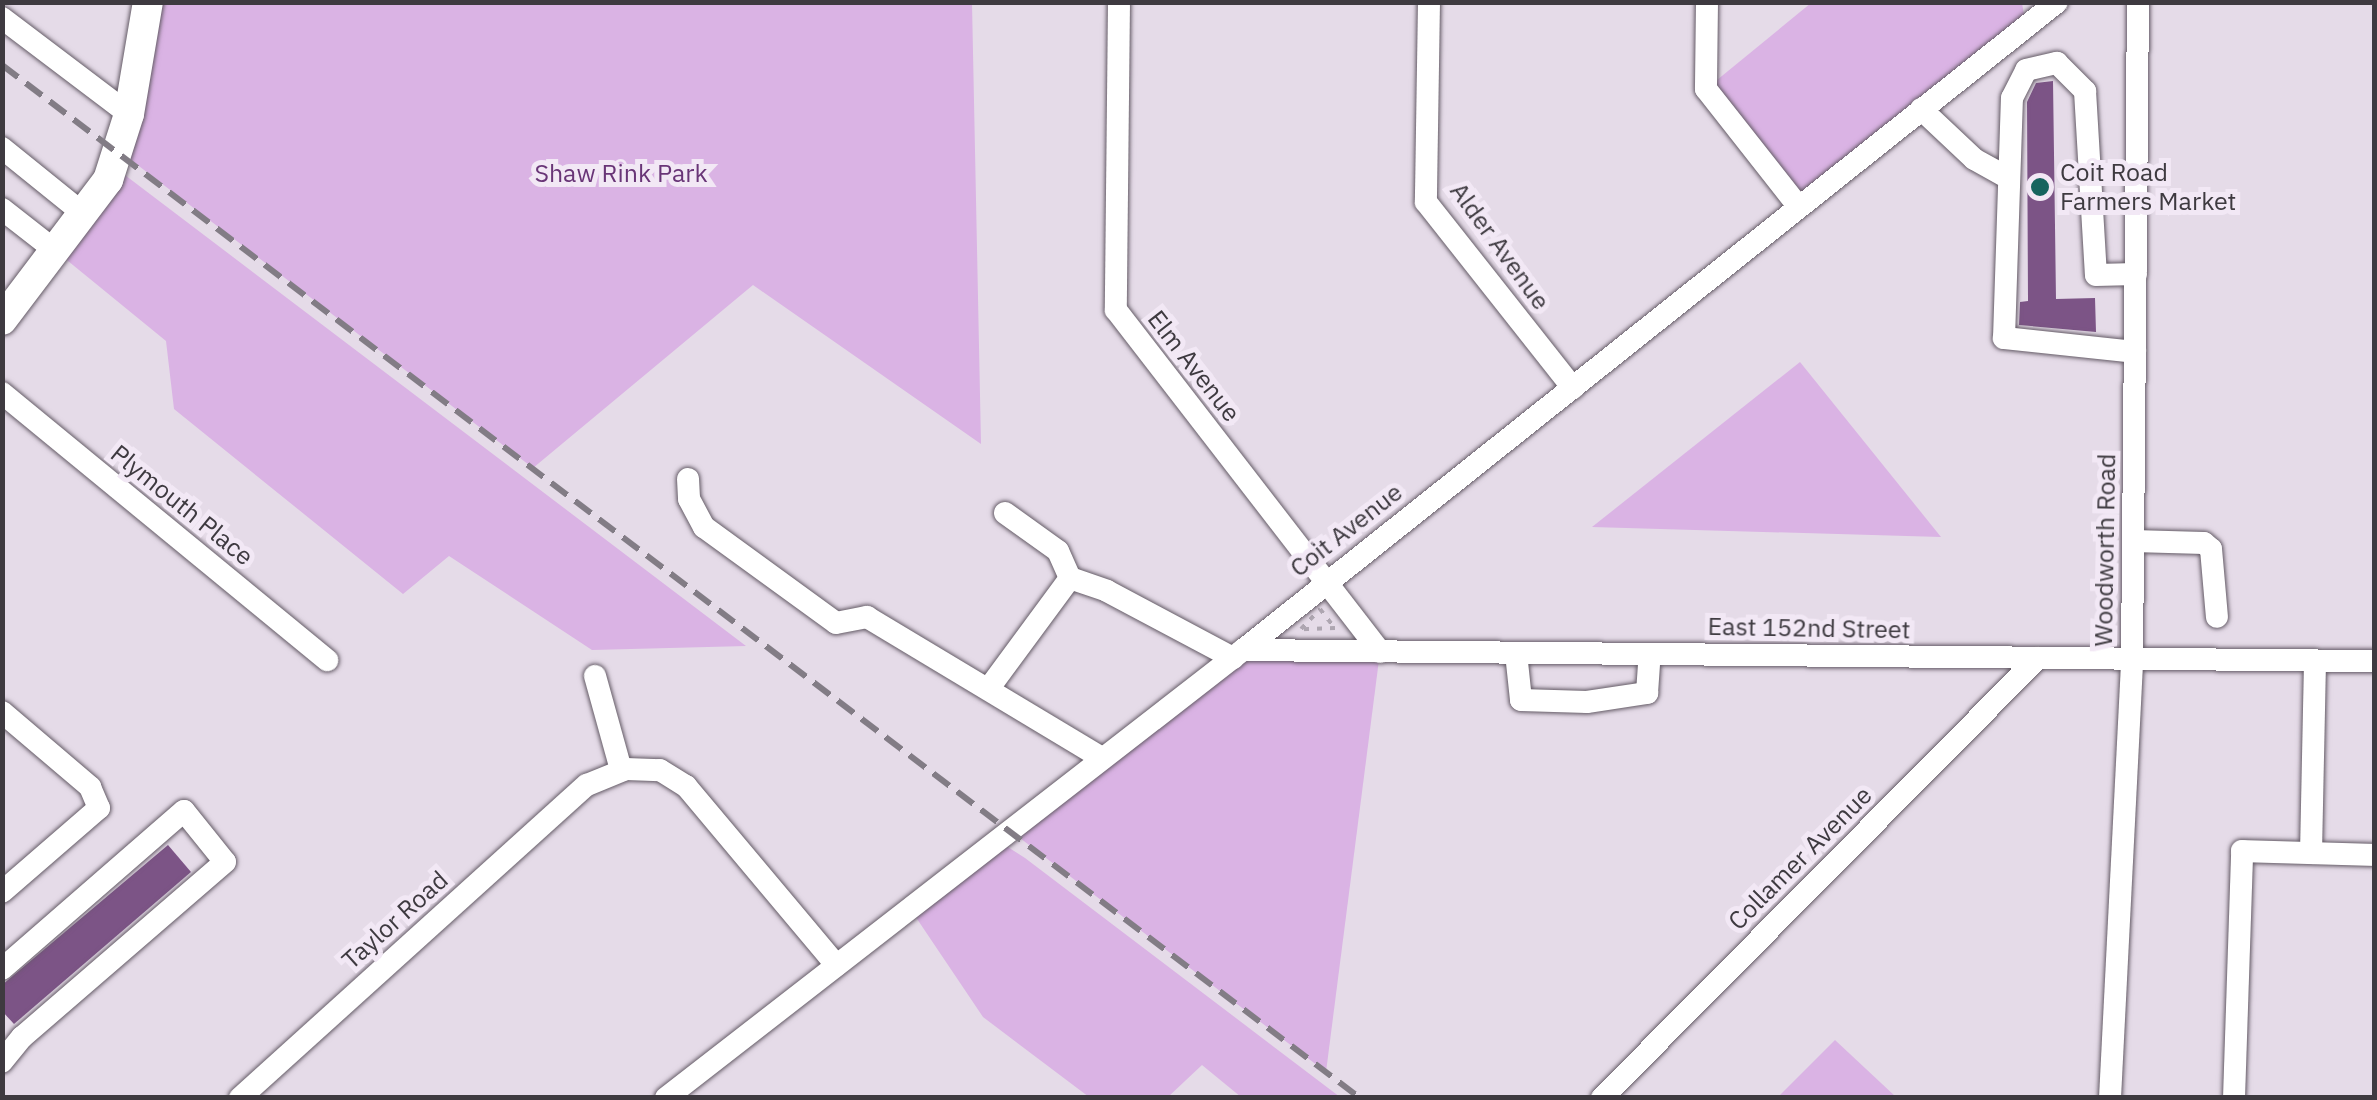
<!DOCTYPE html>
<style>
body{margin:0}
#map{position:relative;width:2377px;height:1100px;overflow:hidden;background:#e5dbe8;font-family:"IBM Plex Sans",sans-serif}
div>[style]{position:absolute}
.green>*{inset:0;background:#dab3e4}
.building>*{inset:0;background:#7c5486}
.path>*{height:4px;margin-top:-2px;transform-origin:0;background:repeating-linear-gradient(90deg,#aea6b1 0 5px,transparent 0 13px)}
.roads{filter:drop-shadow(0 0 2px #645b66) drop-shadow(0 0 2px #645b66)}
.minor>*{height:22px;margin:-11px;padding:0 11px;transform-origin:11px;border-radius:11px;background:#fff}
.major>*{height:30px;margin:-15px;padding:0 15px;transform-origin:15px;border-radius:15px;background:#fff}
.rail>*{height:6px;margin-top:-3px;transform-origin:0;background:repeating-linear-gradient(90deg,#827c85 0 20px,transparent 0 30px)}
.dots>*{width:28px;height:28px;translate:-50% -50%;box-sizing:border-box;border:5px solid #f2e8f5;border-radius:50%}
span{translate:-50% -50%;white-space:nowrap;text-align:center;line-height:1.15;-webkit-text-stroke:10px #f2e8f5;paint-order:stroke}
.park-label{font-size:25px;color:#693577}
.poi-label{font-size:25px;color:#3e3a40}
.left{translate:0 -50%;text-align:left}
.street-label{font-size:25px;color:#3e3a40}
.frame{position:absolute;inset:0;border:5px solid #3e3a40;pointer-events:none}
</style>
<div id="map">
<div class="green">
<div style="clip-path:polygon(148px 3px,972px 3px,981px 444px,753px 285px,533px 468px,118px 150px)"></div>
<div style="clip-path:polygon(1811px 3px,2022px 3px,2026px 27px,1798px 206px,1706px 89px)"></div>
<div style="clip-path:polygon(113px 166px,746px 646px,592px 650px,449px 556px,403px 594px,174px 409px,166px 341px,57px 252px)"></div>
<div style="clip-path:polygon(1800px 362px,1941px 537px,1592px 527px)"></div>
<div style="clip-path:polygon(1243px 650px,1380px 652px,1326px 1072px,1008px 829px)"></div>
<div style="clip-path:polygon(995px 839px,1025px 858px,1340px 1097px,1241px 1097px,1202px 1065px,1168px 1097px,1089px 1097px,983px 1017px,909px 907px)"></div>
<div style="clip-path:polygon(1835px 1040px,1896px 1097px,1778px 1097px)"></div>
</div>
<div class="building">
<div style="clip-path:polygon(2053px 81px,2056px 299px,2095px 298px,2096px 332px,2019px 325px,2020px 302px,2028px 301px,2027px 102px,2036px 83px)"></div>
<div style="clip-path:polygon(168px 845px,191px 872px,14px 1024px,2px 1011px,2px 985px)"></div>
</div>
<div class="path">
<div style="left:1320px;top:609px;width:24px;rotate:52deg"></div>
<div style="left:1335px;top:628px;width:34px;rotate:178deg"></div>
<div style="left:1301px;top:629px;width:28px;rotate:-46deg"></div>
</div>
<div class="roads">
<div class="minor">
<div style="left:1119px;top:2px;width:308px;rotate:90.6deg"></div>
<div style="left:1116px;top:310px;width:432px;rotate:52.3deg"></div>
<div style="left:1429px;top:2px;width:200px;rotate:90.9deg"></div>
<div style="left:1426px;top:202px;width:237px;rotate:51.7deg"></div>
<div style="left:1707px;top:2px;width:87px;rotate:90.7deg"></div>
<div style="left:1706px;top:89px;width:149px;rotate:51.8deg"></div>
<div style="left:2px;top:18px;width:159px;rotate:37.1deg"></div>
<div style="left:1921px;top:109px;width:73px;rotate:43.3deg"></div>
<div style="left:1974px;top:159px;width:39px;rotate:29deg"></div>
<div style="left:2px;top:148px;width:107px;rotate:38.9deg"></div>
<div style="left:2px;top:209px;width:70px;rotate:38deg"></div>
<div style="left:2135px;top:352px;width:132px;rotate:-173.9deg"></div>
<div style="left:2004px;top:338px;width:240px;rotate:-88.1deg"></div>
<div style="left:2012px;top:98px;width:31px;rotate:-63deg"></div>
<div style="left:2026px;top:70px;width:32px;rotate:-13deg"></div>
<div style="left:2057px;top:63px;width:40px;rotate:45deg"></div>
<div style="left:2085px;top:91px;width:184px;rotate:86.6deg"></div>
<div style="left:2096px;top:275px;width:40px;rotate:-1.4deg"></div>
<div style="left:2px;top:393px;width:421px;rotate:39.4deg"></div>
<div style="left:688px;top:479px;width:20px;rotate:87deg"></div>
<div style="left:689px;top:499px;width:32px;rotate:62deg"></div>
<div style="left:704px;top:527px;width:163px;rotate:36deg"></div>
<div style="left:836px;top:623px;width:32px;rotate:-11deg"></div>
<div style="left:867px;top:617px;width:274px;rotate:31deg"></div>
<div style="left:1005px;top:513px;width:65px;rotate:35.6deg"></div>
<div style="left:1058px;top:551px;width:30px;rotate:66deg"></div>
<div style="left:1070px;top:578px;width:39px;rotate:19deg"></div>
<div style="left:1107px;top:591px;width:143px;rotate:28deg"></div>
<div style="left:2133px;top:541px;width:71px;rotate:1.6deg"></div>
<div style="left:2204px;top:543px;width:9px;rotate:41deg"></div>
<div style="left:2211px;top:549px;width:68px;rotate:85deg"></div>
<div style="left:1243px;top:650px;width:1131px;rotate:0.56deg"></div>
<div style="left:1516px;top:653px;width:47px;rotate:83.9deg"></div>
<div style="left:1521px;top:700px;width:66px;rotate:1.7deg"></div>
<div style="left:1587px;top:702px;width:61px;rotate:-8.5deg"></div>
<div style="left:1647px;top:693px;width:39px;rotate:-86deg"></div>
<div style="left:595px;top:676px;width:98px;rotate:74.5deg"></div>
<div style="left:989px;top:688px;width:137px;rotate:-53.6deg"></div>
<div style="left:2px;top:712px;width:116px;rotate:40.4deg"></div>
<div style="left:90px;top:787px;width:23px;rotate:67deg"></div>
<div style="left:99px;top:808px;width:128px;rotate:139.1deg"></div>
<div style="left:2311px;top:853px;width:192px;rotate:-88.8deg"></div>
<div style="left:2px;top:969px;width:241px;rotate:-41deg"></div>
<div style="left:184px;top:811px;width:65px;rotate:51.2deg"></div>
<div style="left:225px;top:862px;width:268px;rotate:139.2deg"></div>
<div style="left:22px;top:1037px;width:32px;rotate:129deg"></div>
<div style="left:240px;top:1098px;width:467px;rotate:-42.1deg"></div>
<div style="left:587px;top:785px;width:42px;rotate:-22.3deg"></div>
<div style="left:626px;top:769px;width:34px;rotate:2deg"></div>
<div style="left:660px;top:770px;width:31px;rotate:32deg"></div>
<div style="left:686px;top:786px;width:234px;rotate:50deg"></div>
<div style="left:666px;top:1098px;width:731px;rotate:-37.83deg"></div>
<div style="left:1243px;top:650px;width:1040px;rotate:-38.52deg"></div>
<div style="left:1602px;top:1098px;width:619px;rotate:-45.26deg"></div>
<div style="left:2110px;top:1098px;width:439px;rotate:-87.1deg"></div>
<div style="left:2132px;top:660px;width:658px;rotate:-89.48deg"></div>
<div style="left:2234px;top:1098px;width:247px;rotate:-88.1deg"></div>
<div style="left:2242px;top:851px;width:132px;rotate:1.7deg"></div>
</div>
<div class="major">
<div style="left:2px;top:320px;width:176px;rotate:-52.9deg"></div>
<div style="left:108px;top:180px;width:69px;rotate:-72.3deg"></div>
<div style="left:129px;top:114px;width:114px;rotate:-80.4deg"></div>
</div>
</div>
<div class="rail">
<div style="left:2px;top:65px;width:1706px;rotate:37.26deg"></div>
</div>
<div class="dots">
<div style="left:2040px;top:187px;background:#16645e"></div>
</div>
<div class="park-label">
<span style="left:621px;top:173px">Shaw Rink Park</span>
</div>
<div class="poi-label">
<span class="left" style="left:2060px;top:187px">Coit Road<br>Farmers Market</span>
</div>
<div class="street-label">
<span style="left:1500px;top:246px;rotate:54deg">Alder Avenue</span>
<span style="left:1194px;top:366px;rotate:52deg">Elm Avenue</span>
<span style="left:182px;top:505px;rotate:39deg">Plymouth Place</span>
<span style="left:1346px;top:530px;rotate:-38deg">Coit Avenue</span>
<span style="left:2105px;top:550px;rotate:-89deg">Woodworth Road</span>
<span style="left:1809px;top:628px;rotate:1deg">East 152nd Street</span>
<span style="left:1800px;top:858px;rotate:-45deg">Collamer Avenue</span>
<span style="left:395px;top:920px;rotate:-42deg">Taylor Road</span>
</div>
<div class="frame"></div>
</div>
